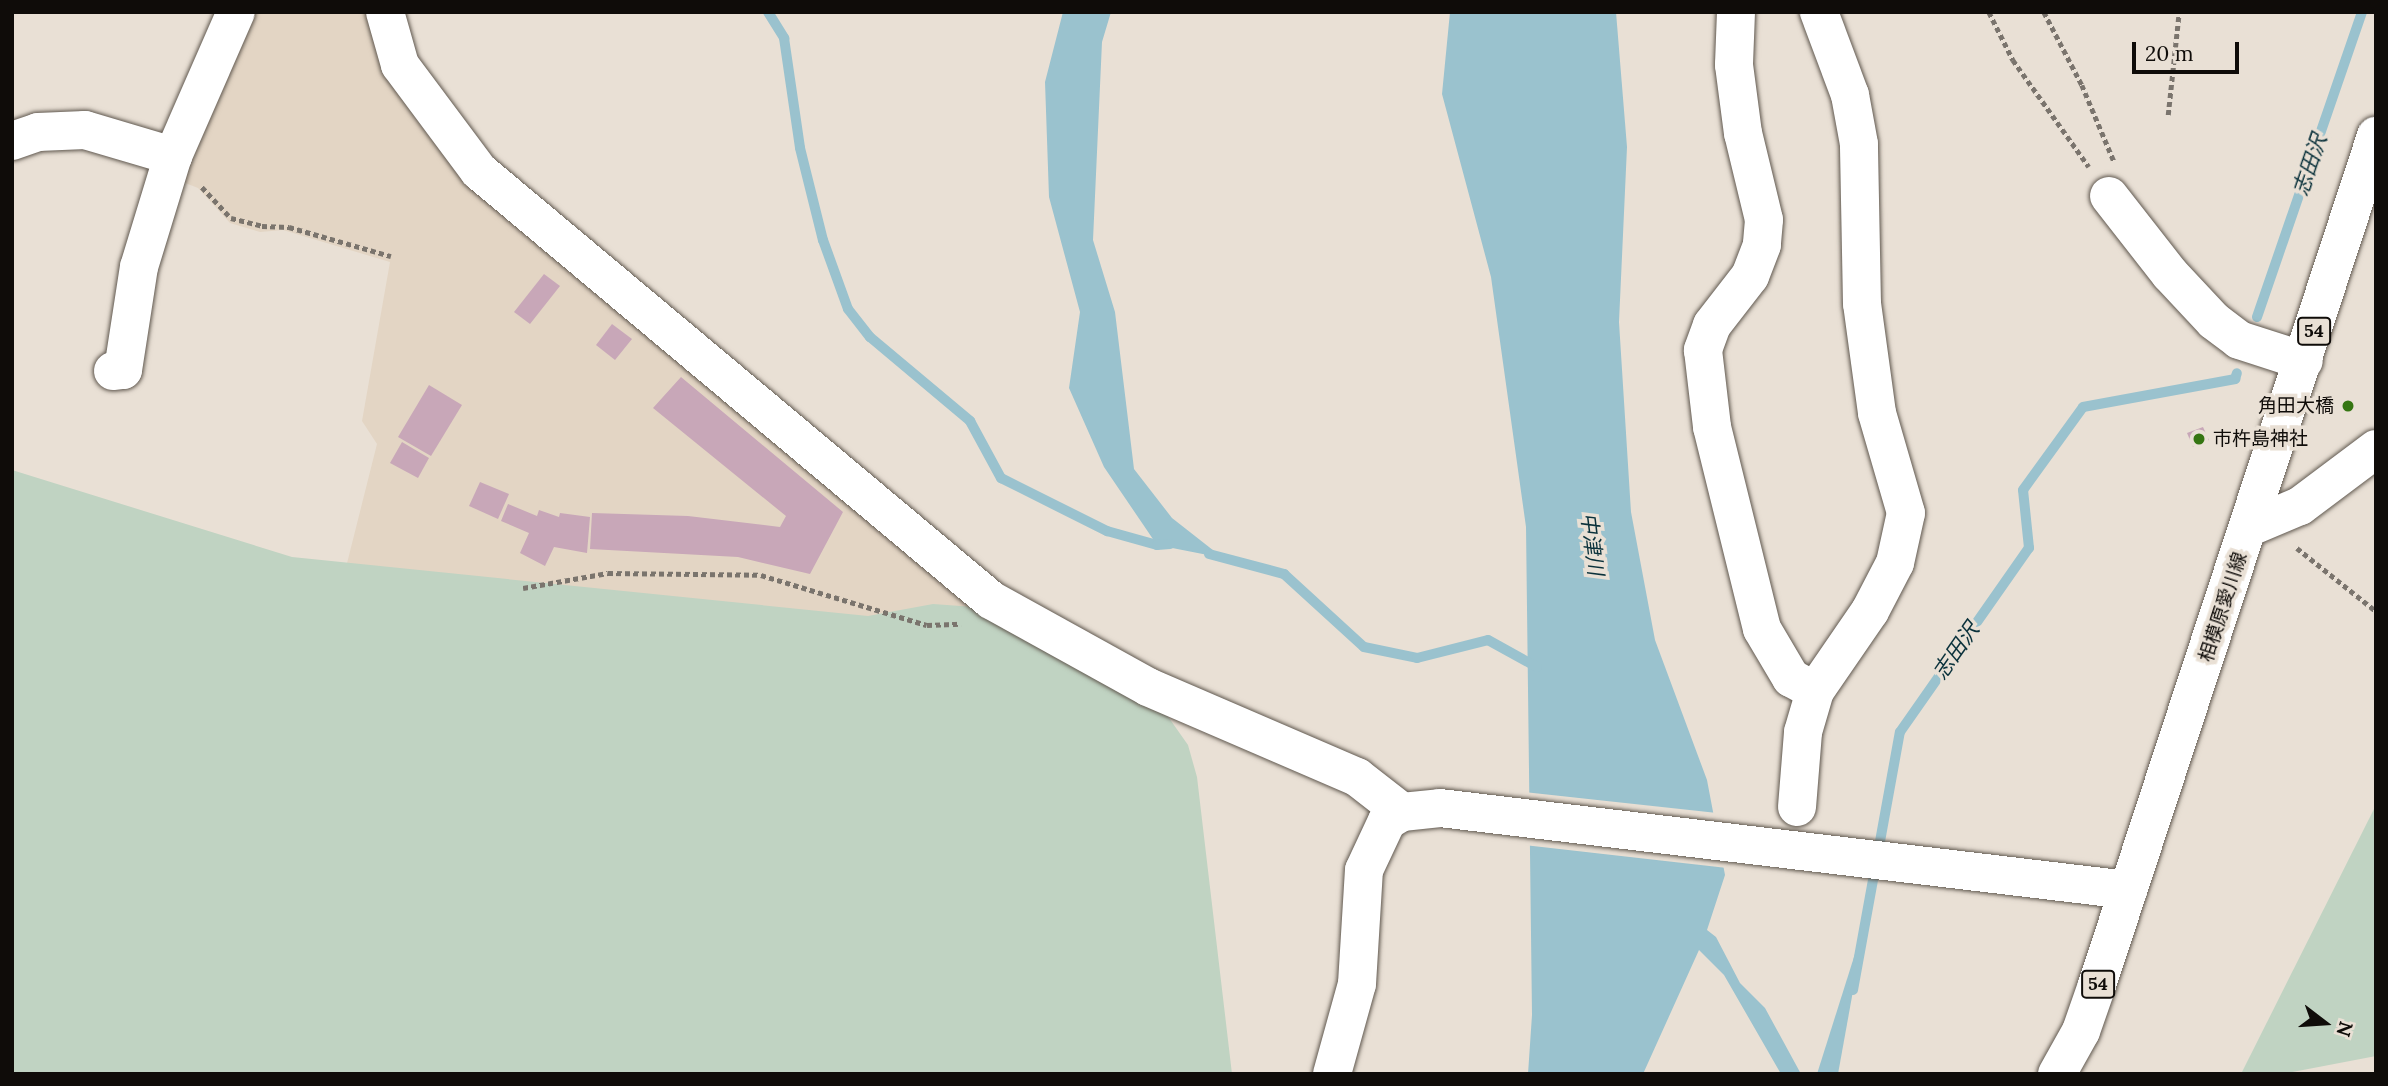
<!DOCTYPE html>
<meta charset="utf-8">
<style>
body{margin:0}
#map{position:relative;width:2388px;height:1086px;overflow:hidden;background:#e9e0d5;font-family:Lora,"Noto Sans JP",serif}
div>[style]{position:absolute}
.built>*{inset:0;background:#e3d5c4}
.green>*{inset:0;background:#c0d3c2}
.water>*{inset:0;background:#9ac2ce}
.pier>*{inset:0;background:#e9e0d5}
.stream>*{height:10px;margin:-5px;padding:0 5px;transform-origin:5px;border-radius:5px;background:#9ac2ce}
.building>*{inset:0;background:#c8a7b8}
.path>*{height:4.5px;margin-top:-2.25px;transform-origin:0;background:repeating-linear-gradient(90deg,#7a746d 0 5px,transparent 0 8.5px)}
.roads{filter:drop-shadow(0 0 2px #60584f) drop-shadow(0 0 2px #60584f)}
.minor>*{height:38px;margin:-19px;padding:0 19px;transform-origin:19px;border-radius:19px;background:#fff}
.major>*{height:38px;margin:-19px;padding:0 19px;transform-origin:19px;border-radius:19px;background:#fff}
.dots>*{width:19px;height:19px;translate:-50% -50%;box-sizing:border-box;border:4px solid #e9e0d5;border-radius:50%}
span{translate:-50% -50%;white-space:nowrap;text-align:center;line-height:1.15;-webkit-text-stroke:7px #e9e0d5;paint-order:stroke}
.shield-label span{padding:2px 5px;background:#e9e0d5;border:2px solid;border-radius:5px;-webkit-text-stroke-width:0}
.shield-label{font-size:18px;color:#0f0c09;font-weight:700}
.poi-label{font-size:19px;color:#0f0c09}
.right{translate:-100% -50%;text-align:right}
.left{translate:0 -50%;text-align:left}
.street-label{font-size:19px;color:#0f0c09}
.water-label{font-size:21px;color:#0a313b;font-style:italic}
.frame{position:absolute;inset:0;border:14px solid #0f0c09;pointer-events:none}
.north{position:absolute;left:2290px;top:988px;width:70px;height:70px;-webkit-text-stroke:5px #e9e0d5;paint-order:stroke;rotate:107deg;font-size:19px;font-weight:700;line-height:28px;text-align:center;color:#0f0c09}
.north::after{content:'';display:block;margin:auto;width:24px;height:32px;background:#0f0c09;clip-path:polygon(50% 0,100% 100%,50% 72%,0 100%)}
.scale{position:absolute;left:2132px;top:42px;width:107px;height:32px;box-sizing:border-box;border:4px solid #0f0c09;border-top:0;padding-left:9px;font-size:21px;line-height:24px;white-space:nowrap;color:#0f0c09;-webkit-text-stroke:5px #e9e0d5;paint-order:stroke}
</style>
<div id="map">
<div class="built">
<div style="clip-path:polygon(250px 12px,367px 12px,414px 117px,445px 157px,1041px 653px,335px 611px,377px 444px,362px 421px,390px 262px,283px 230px,260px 232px,230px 223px,198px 188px,175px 179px)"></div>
</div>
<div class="green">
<div style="clip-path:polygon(12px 470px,292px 557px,868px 616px,933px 604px,1002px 609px,1162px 708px,1188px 745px,1197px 777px,1232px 1074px,12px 1074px)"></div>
<div style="clip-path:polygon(2376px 805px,2376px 1056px,2282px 1074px,2241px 1074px)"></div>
</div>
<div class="water">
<div style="clip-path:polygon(1063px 12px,1111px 12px,1102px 42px,1093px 240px,1115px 312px,1134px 469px,1172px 518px,1223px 558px,1157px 545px,1104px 467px,1069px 388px,1080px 312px,1049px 197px,1045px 82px)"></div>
<div style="clip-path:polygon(1450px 12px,1616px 12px,1627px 147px,1619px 322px,1631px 512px,1655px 640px,1707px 780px,1725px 875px,1707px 930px,1716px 937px,1740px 983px,1765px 1008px,1801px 1074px,1781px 1074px,1724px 975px,1699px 950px,1643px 1074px,1528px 1074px,1532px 1015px,1526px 527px,1491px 277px,1442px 94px)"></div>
<div style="clip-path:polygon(1866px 919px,1838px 1074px,1817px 1074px)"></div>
</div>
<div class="pier">
<div style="clip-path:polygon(1523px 792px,1717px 813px,1727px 868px,1524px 845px)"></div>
</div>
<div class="stream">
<div style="left:768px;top:12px;width:31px;rotate:58deg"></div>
<div style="left:784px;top:38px;width:111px;rotate:81.7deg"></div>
<div style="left:800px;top:148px;width:95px;rotate:76deg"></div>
<div style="left:823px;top:240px;width:73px;rotate:70.1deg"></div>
<div style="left:848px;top:309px;width:36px;rotate:52deg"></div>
<div style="left:870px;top:337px;width:131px;rotate:40deg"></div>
<div style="left:970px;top:421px;width:65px;rotate:61.5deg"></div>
<div style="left:1001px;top:478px;width:119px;rotate:26.6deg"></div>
<div style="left:1107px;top:531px;width:52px;rotate:15.6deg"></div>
<div style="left:1157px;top:545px;width:13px;rotate:-4deg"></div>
<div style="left:2257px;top:317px;width:323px;rotate:-71deg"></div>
<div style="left:1209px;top:554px;width:78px;rotate:14.9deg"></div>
<div style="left:1284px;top:574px;width:108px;rotate:42.4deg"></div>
<div style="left:1364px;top:647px;width:54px;rotate:11.7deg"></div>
<div style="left:1417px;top:658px;width:73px;rotate:-14.2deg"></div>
<div style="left:1488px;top:640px;width:56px;rotate:28.9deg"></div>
<div style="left:1853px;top:990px;width:262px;rotate:-79.7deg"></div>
<div style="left:1900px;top:732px;width:225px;rotate:-55deg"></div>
<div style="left:2029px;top:548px;width:58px;rotate:-95.9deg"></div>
<div style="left:2023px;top:490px;width:102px;rotate:-54.1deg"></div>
<div style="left:2083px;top:407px;width:155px;rotate:-10.4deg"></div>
<div style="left:2235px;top:379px;width:6px;rotate:-72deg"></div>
</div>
<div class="building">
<div style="clip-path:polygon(544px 274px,560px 286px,530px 324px,514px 312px)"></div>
<div style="clip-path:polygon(612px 324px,632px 339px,615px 360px,596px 345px)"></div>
<div style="clip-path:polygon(681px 377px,843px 512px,810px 574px,738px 557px,590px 549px,592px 513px,688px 516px,780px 527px,786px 516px,653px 408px)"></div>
<div style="clip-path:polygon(429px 385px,462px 405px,431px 456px,398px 437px)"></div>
<div style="clip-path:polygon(2203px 427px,2209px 440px,2193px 447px,2187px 433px)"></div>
<div style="clip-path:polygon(402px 442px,429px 458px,418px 478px,390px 463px)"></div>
<div style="clip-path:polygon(480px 482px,509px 494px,498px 519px,469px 506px)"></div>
<div style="clip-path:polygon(508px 504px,537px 516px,539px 510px,559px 517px,560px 513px,590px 517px,587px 553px,554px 547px,545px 566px,520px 553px,529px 533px,501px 521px)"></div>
</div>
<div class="path">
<div style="left:1989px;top:12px;width:54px;rotate:63.4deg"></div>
<div style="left:2013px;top:60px;width:131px;rotate:54.6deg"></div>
<div style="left:2044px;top:12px;width:82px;rotate:62.5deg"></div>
<div style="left:2082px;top:85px;width:82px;rotate:67.2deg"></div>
<div style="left:2168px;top:115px;width:104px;rotate:-83.9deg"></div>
<div style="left:202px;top:187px;width:42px;rotate:46.9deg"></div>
<div style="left:231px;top:218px;width:32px;rotate:14deg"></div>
<div style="left:262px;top:226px;width:27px;rotate:2deg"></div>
<div style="left:289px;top:227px;width:106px;rotate:15.9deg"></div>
<div style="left:2297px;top:548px;width:101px;rotate:38.6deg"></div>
<div style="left:523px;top:588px;width:86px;rotate:-10deg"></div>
<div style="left:608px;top:573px;width:153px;rotate:0.7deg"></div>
<div style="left:761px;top:575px;width:173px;rotate:16.8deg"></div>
<div style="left:927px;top:625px;width:34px;rotate:-2deg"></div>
</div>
<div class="roads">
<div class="minor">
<div style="left:385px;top:12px;width:55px;rotate:74.2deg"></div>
<div style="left:400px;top:65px;width:132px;rotate:53.3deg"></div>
<div style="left:479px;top:171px;width:668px;rotate:39.96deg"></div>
<div style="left:991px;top:600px;width:179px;rotate:29deg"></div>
<div style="left:1148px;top:687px;width:228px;rotate:23.3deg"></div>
<div style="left:1357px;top:777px;width:57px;rotate:37.9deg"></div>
<div style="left:1736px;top:12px;width:53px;rotate:92.2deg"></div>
<div style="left:1734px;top:65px;width:69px;rotate:82.5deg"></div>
<div style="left:1743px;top:133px;width:89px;rotate:76.4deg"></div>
<div style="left:1764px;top:220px;width:25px;rotate:95deg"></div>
<div style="left:1762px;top:245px;width:33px;rotate:111deg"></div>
<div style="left:1750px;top:276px;width:62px;rotate:127.8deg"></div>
<div style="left:1712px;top:325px;width:27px;rotate:110deg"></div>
<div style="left:1703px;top:350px;width:78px;rotate:83.3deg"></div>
<div style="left:1712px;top:427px;width:208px;rotate:76.1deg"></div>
<div style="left:1762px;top:629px;width:57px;rotate:59.4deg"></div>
<div style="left:1791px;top:678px;width:27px;rotate:28deg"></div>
<div style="left:12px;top:141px;width:28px;rotate:-19deg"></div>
<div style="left:38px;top:132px;width:47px;rotate:-2.4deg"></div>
<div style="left:85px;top:130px;width:92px;rotate:16.5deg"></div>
<div style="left:173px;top:156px;width:157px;rotate:-66.4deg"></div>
<div style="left:2109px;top:196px;width:99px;rotate:52deg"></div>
<div style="left:2170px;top:274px;width:64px;rotate:46.9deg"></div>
<div style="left:2214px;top:321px;width:31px;rotate:37deg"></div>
<div style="left:2239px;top:340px;width:68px;rotate:17.9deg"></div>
<div style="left:113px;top:371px;width:10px;rotate:-6deg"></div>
<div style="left:123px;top:370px;width:104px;rotate:-81.2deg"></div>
<div style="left:139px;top:267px;width:116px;rotate:-73deg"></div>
<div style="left:2250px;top:527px;width:54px;rotate:-22.8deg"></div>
<div style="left:2300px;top:506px;width:95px;rotate:-36.9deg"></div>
<div style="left:1797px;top:807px;width:75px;rotate:-85.4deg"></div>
<div style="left:1803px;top:732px;width:43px;rotate:-73.7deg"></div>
<div style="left:1815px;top:691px;width:97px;rotate:-55.5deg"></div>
<div style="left:1870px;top:611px;width:54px;rotate:-62.5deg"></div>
<div style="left:1895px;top:563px;width:51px;rotate:-77.6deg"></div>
<div style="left:1906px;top:513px;width:104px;rotate:-106.2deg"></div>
<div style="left:1877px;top:413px;width:110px;rotate:-97.8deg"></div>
<div style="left:1862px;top:304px;width:160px;rotate:-91.1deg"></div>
<div style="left:1859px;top:144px;width:50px;rotate:-100.4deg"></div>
<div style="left:1850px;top:95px;width:89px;rotate:-110.5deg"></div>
<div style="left:1332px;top:1074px;width:93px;rotate:-74.5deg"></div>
<div style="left:1357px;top:984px;width:114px;rotate:-86.5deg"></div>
<div style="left:1364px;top:870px;width:54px;rotate:-64.9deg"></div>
<div style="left:1387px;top:821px;width:17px;rotate:-31deg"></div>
<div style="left:1402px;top:812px;width:38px;rotate:-6deg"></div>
<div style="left:1440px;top:808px;width:693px;rotate:6.8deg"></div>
</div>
<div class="major">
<div style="left:2057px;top:1074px;width:49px;rotate:-60.8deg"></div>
<div style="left:2081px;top:1031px;width:49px;rotate:-70.8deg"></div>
<div style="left:2097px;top:985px;width:894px;rotate:-71.81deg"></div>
</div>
</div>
<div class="dots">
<div style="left:2348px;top:406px;background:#357512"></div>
<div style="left:2199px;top:439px;background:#357512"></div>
</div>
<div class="shield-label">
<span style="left:2314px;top:331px">54</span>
<span style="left:2098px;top:984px">54</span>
</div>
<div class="poi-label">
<span class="right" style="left:2334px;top:406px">角田大橋</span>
<span class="left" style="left:2213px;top:439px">市杵島神社</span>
</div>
<div class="street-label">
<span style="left:2223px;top:607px;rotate:-72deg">相模原愛川線</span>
</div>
<div class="water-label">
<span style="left:2310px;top:165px;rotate:-71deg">志田沢</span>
<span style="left:1592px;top:544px;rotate:83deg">中津川</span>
<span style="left:1956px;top:651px;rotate:-55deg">志田沢</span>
</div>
<div class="frame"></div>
<div class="north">N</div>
<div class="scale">20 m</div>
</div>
